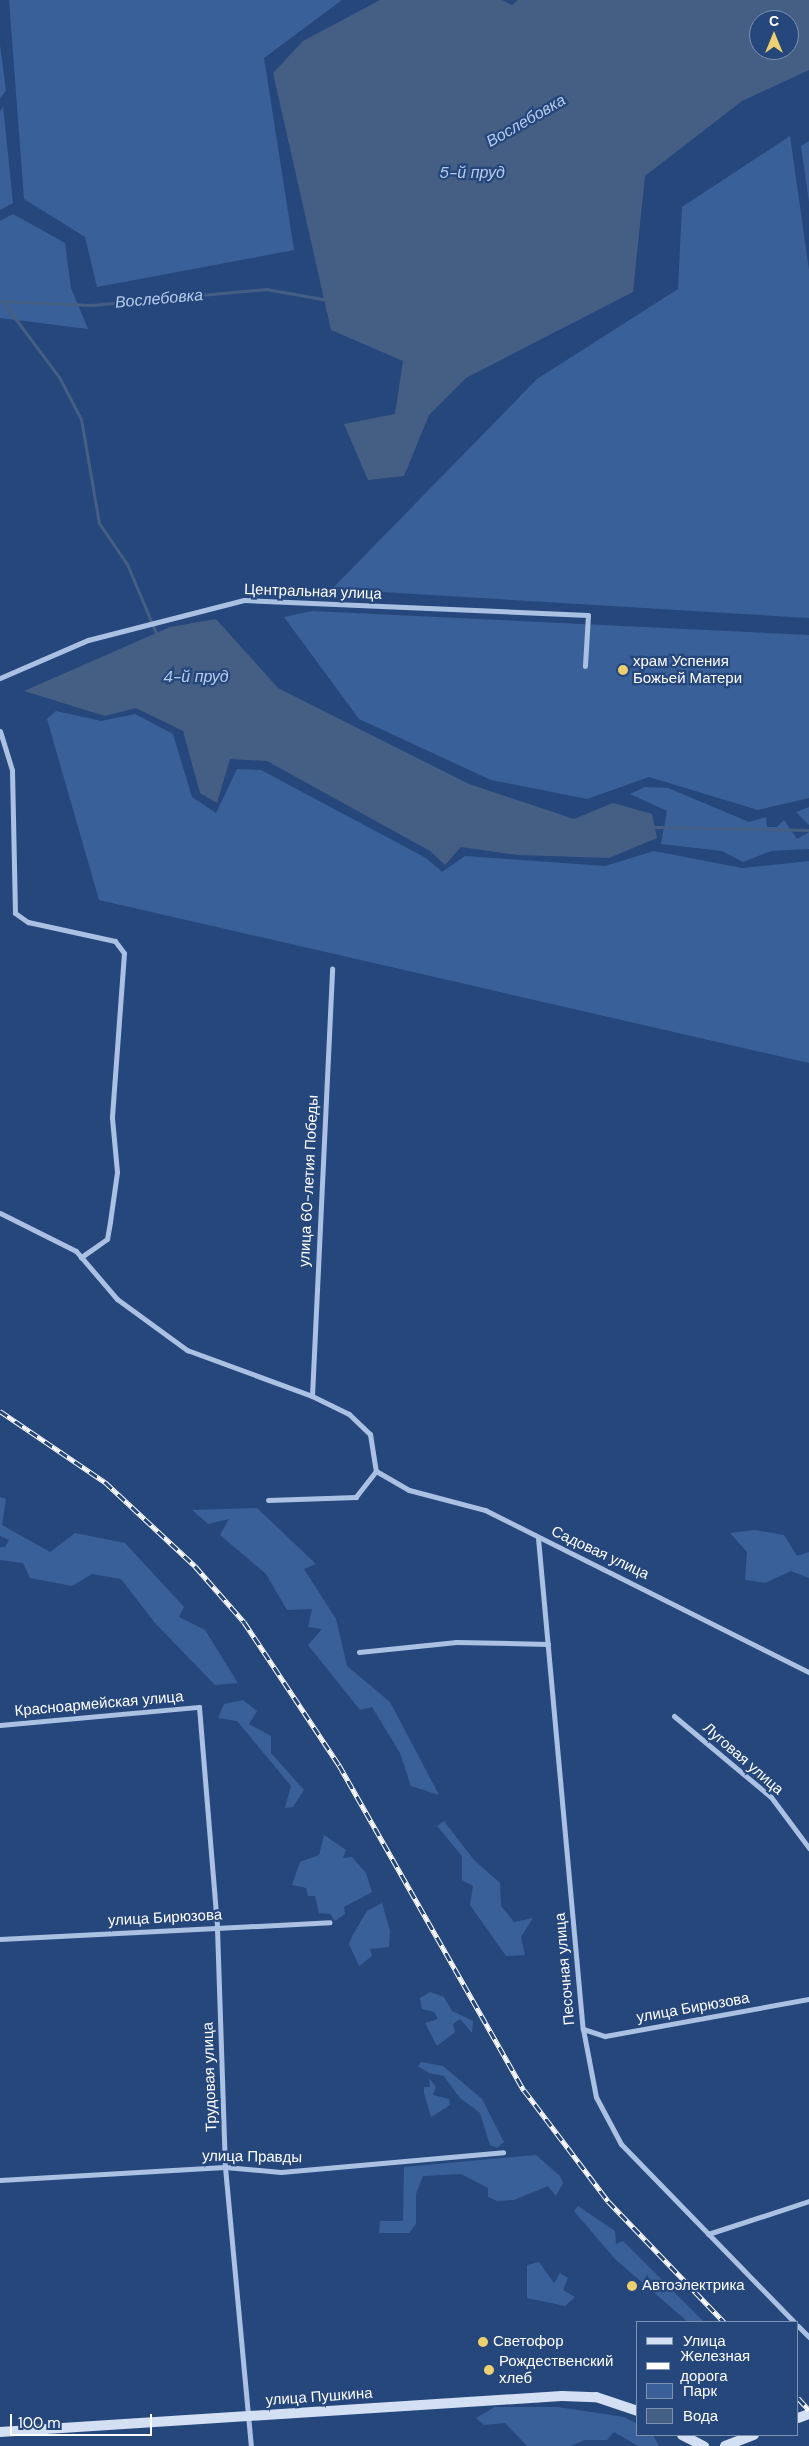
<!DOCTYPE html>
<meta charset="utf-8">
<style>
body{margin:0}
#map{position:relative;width:809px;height:2446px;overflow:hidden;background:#26477c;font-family:"DM Sans",sans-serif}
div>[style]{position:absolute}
.green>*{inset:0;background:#3a6099}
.water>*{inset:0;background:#455e84}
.stream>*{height:3px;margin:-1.5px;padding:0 1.5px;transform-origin:1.5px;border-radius:1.5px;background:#455e84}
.minor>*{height:5px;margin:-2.5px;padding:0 2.5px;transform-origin:2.5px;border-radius:2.5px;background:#aac1e4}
.secondary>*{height:10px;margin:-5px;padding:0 5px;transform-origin:5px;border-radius:5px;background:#d3e0f4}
.rail>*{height:5px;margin-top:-2.5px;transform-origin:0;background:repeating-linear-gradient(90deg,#26477c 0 9px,#fff 0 18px);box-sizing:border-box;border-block:1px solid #fff}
.dots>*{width:14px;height:14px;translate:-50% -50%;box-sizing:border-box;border:2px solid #26477c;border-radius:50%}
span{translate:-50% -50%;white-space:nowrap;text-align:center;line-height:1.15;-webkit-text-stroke:4.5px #26477c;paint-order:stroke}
.street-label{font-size:15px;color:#fff}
.poi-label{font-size:15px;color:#fff}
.left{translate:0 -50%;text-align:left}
.water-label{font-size:16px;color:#b5ccec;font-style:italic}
.legend{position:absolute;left:636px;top:2321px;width:162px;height:115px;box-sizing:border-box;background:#26477c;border:1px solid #7d91b0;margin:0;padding:6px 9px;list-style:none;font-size:15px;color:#fff}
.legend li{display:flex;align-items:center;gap:10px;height:25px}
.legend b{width:25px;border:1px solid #7d91b0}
.north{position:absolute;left:749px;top:10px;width:50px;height:50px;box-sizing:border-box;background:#26477c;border:1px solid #7d91b0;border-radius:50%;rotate:0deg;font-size:14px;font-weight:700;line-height:20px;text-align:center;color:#fff}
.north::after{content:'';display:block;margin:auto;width:18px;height:22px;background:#edd070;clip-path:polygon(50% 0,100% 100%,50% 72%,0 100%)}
.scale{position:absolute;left:10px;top:2414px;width:142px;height:22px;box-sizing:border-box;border:2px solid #fff;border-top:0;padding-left:6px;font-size:15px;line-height:18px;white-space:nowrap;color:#fff;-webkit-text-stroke:4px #26477c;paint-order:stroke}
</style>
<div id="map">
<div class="green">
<div style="clip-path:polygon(9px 0,342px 0,264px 58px,294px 250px,97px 287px,85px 237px,24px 199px)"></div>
<div style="clip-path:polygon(0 45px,6px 90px,0 99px)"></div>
<div style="clip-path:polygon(3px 106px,13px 203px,0 210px,0 112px)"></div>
<div style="clip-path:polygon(790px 136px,809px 270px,809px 618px,332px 589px,537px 379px,678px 289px,682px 207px)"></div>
<div style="clip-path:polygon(809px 141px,809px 202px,801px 146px)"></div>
<div style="clip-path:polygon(13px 214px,65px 243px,71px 288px,88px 329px,0 318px,0 221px)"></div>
<div style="clip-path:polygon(312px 611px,809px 635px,809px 798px,758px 810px,649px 777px,587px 799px,491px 780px,359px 719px,284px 617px)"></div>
<div style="clip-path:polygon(56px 711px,101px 721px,135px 714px,173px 734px,192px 797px,216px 813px,237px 769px,261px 770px,426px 858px,442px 872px,465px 856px,605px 866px,654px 851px,742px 868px,809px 861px,809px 1063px,99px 900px,47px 719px)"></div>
<div style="clip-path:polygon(645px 787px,668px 788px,749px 822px,766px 817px,767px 827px,777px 827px,784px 820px,797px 839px,809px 832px,809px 849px,771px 851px,743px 862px,722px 851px,661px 844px,667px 811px,630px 794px)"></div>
<div style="clip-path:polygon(809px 807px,809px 825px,796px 812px)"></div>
<div style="clip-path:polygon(0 1497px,6px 1499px,2px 1525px,50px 1552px,75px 1533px,125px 1543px,184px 1607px,179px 1617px,205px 1630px,238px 1683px,215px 1685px,155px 1623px,121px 1579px,92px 1574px,72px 1586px,30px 1578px,23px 1563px,0 1560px,0 1547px,5px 1547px,9px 1540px,0 1536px)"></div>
<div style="clip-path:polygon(257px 1508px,316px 1564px,304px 1569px,336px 1619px,347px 1666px,390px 1702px,439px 1795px,411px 1786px,400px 1753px,372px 1707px,360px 1710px,308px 1645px,322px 1629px,308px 1627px,312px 1609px,287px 1610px,266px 1574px,220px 1535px,229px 1519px,208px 1524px,192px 1510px)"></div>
<div style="clip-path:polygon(755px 1530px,784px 1535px,797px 1556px,809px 1552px,809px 1578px,791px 1571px,765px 1583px,745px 1580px,747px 1552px,730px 1533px)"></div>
<div style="clip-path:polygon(243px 1700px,257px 1711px,249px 1724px,271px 1736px,271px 1753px,304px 1790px,293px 1807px,285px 1808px,291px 1786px,237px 1721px,218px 1718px,224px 1704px)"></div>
<div style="clip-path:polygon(444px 1821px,474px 1860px,500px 1883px,501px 1906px,514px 1922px,533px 1918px,521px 1937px,525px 1955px,506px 1956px,470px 1905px,473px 1886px,462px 1880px,462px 1856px,437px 1826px)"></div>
<div style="clip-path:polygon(324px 1835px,346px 1850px,343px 1858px,352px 1857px,366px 1873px,372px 1892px,344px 1907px,345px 1914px,335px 1921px,330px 1914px,319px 1913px,315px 1896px,308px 1896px,306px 1888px,292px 1885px,300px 1862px,319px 1855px)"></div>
<div style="clip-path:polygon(382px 1903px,390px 1931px,389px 1947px,370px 1949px,372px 1956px,359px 1966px,349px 1944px,352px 1936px,367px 1911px)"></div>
<div style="clip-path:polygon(430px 1992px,444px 1997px,452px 2011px,473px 2021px,472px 2033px,460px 2019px,453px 2024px,455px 2032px,437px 2046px,425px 2023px,438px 2019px,434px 2012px,422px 2009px,420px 1998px)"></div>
<div style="clip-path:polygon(421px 2062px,443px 2066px,482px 2099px,504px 2142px,497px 2148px,490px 2145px,480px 2113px,459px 2097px,444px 2076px,429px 2073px,418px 2066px)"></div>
<div style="clip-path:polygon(429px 2078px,436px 2087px,433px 2095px,449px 2099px,450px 2105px,431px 2117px,424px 2093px,424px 2087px,430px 2087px)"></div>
<div style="clip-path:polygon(536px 2155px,560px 2176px,563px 2183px,556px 2196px,548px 2186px,514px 2200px,497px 2201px,488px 2197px,488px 2188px,461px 2174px,423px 2176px,416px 2194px,416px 2224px,409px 2233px,379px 2233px,380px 2221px,403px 2221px,404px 2167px)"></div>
<div style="clip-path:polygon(578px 2206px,615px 2231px,616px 2244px,623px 2241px,704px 2322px,688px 2322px,615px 2259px,574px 2211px)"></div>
<div style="clip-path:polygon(539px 2262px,554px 2283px,560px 2273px,568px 2278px,563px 2290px,575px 2297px,565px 2306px,527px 2298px,527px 2265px)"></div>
<div style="clip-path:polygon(495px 2407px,558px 2407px,624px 2417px,638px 2424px,638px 2435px,653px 2435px,659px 2446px,638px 2446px,614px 2432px,607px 2440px,584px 2440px,571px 2446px,527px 2446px,505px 2423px,484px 2425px,476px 2418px)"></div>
</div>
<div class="water">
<div style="clip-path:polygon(evenodd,380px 0,502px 0,512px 5px,518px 0,809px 0,809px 70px,742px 101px,645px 176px,633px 292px,466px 378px,429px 415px,404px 476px,368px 480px,344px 424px,395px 414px,403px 361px,331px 330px,273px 73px,303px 41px,380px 0,759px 20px,789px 20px,789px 50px,759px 50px,759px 20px)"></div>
<div style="clip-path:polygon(216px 619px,278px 688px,469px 784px,574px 819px,613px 803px,652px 814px,657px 838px,609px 858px,518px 855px,461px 847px,445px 865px,430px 851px,267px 761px,230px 759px,217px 803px,200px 793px,183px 731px,136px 708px,105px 716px,24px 691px,170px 627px)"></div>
</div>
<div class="stream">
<div style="left:0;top:301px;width:91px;rotate:2.5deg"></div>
<div style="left:91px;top:305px;width:176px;rotate:-5.2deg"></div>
<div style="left:266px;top:289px;width:63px;rotate:10.1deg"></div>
<div style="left:3px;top:302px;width:94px;rotate:53.3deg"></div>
<div style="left:59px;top:377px;width:47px;rotate:62.4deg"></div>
<div style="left:81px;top:419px;width:106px;rotate:80.2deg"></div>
<div style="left:99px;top:523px;width:50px;rotate:55.7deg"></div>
<div style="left:127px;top:564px;width:75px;rotate:67.2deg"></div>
<div style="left:655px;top:827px;width:154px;rotate:1.1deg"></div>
</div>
<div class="minor">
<div style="left:0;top:678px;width:96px;rotate:-23.4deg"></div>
<div style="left:88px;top:640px;width:161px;rotate:-14.4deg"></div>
<div style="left:244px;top:600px;width:344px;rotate:2.5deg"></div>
<div style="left:588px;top:615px;width:51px;rotate:93.4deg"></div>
<div style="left:0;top:731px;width:41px;rotate:72.9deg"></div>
<div style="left:12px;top:770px;width:143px;rotate:88.8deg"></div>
<div style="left:15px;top:913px;width:16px;rotate:35deg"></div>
<div style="left:28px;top:922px;width:89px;rotate:12.3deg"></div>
<div style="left:115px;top:941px;width:15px;rotate:53deg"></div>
<div style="left:124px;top:953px;width:165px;rotate:94.2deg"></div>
<div style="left:112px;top:1118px;width:54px;rotate:84.7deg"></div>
<div style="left:117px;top:1172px;width:50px;rotate:98deg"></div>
<div style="left:110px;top:1222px;width:17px;rotate:100deg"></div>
<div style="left:107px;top:1239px;width:32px;rotate:145deg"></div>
<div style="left:0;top:1213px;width:85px;rotate:26.6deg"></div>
<div style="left:76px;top:1251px;width:63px;rotate:49.5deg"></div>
<div style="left:117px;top:1299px;width:87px;rotate:36.1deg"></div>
<div style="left:187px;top:1350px;width:133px;rotate:20.2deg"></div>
<div style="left:312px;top:1396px;width:41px;rotate:25.9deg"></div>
<div style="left:349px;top:1414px;width:29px;rotate:44deg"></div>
<div style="left:370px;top:1434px;width:37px;rotate:81deg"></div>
<div style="left:376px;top:1471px;width:33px;rotate:128deg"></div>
<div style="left:356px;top:1497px;width:88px;rotate:178deg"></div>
<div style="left:312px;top:1396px;width:428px;rotate:-87.3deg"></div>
<div style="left:376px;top:1471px;width:38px;rotate:30deg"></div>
<div style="left:409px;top:1490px;width:79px;rotate:14.7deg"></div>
<div style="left:485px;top:1510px;width:362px;rotate:26.6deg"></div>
<div style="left:538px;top:1538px;width:493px;rotate:84.8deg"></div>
<div style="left:583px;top:2029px;width:69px;rotate:79.2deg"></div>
<div style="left:596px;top:2097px;width:53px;rotate:62deg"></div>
<div style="left:621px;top:2144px;width:248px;rotate:45.8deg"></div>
<div style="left:359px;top:1652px;width:98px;rotate:-5.9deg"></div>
<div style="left:456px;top:1642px;width:92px;rotate:1.2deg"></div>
<div style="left:674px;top:1716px;width:126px;rotate:39.9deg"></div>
<div style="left:771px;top:1797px;width:64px;rotate:53.3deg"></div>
<div style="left:0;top:1725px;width:200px;rotate:-5.2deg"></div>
<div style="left:199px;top:1707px;width:222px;rotate:85.3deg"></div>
<div style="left:217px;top:1928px;width:239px;rotate:88.1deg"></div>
<div style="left:225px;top:2167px;width:280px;rotate:84.7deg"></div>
<div style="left:0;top:1939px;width:330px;rotate:-2.9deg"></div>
<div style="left:583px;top:2029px;width:23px;rotate:18deg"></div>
<div style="left:605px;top:2036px;width:207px;rotate:-10.3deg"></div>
<div style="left:0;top:2180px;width:225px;rotate:-3.3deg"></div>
<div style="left:225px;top:2167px;width:56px;rotate:5.1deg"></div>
<div style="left:281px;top:2172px;width:223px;rotate:-5.1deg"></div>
<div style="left:708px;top:2234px;width:106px;rotate:-18.1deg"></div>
<div style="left:798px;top:2326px;width:16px;rotate:45deg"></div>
</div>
<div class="secondary">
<div style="left:798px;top:2418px;width:12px;rotate:-20deg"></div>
<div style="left:0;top:2432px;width:563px;rotate:-3.67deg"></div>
<div style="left:562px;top:2396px;width:34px;rotate:2deg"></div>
<div style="left:596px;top:2397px;width:44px;rotate:18.4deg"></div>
<div style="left:682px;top:2435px;width:25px;rotate:27deg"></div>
<div style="left:725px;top:2446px;width:31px;rotate:-21deg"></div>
</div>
<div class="rail">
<div style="left:0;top:1411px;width:127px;rotate:34.1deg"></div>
<div style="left:105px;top:1482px;width:123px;rotate:43deg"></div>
<div style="left:195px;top:1566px;width:74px;rotate:48.8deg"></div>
<div style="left:244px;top:1622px;width:172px;rotate:56.4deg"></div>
<div style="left:339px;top:1765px;width:374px;rotate:60.4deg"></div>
<div style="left:524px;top:2090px;width:139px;rotate:52.9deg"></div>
<div style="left:608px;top:2201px;width:168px;rotate:46.2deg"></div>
<div style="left:798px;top:2398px;width:16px;rotate:47deg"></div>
</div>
<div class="dots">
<div style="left:623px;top:670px;background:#edd070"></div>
<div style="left:632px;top:2286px;background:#edd070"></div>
<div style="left:483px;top:2342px;background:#edd070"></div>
<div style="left:489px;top:2370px;background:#edd070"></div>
</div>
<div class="street-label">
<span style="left:313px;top:592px;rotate:2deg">Центральная улица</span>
<span style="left:309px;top:1181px;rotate:-87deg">улица 60-летия Победы</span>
<span style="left:600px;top:1553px;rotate:25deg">Садовая улица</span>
<span style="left:99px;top:1704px;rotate:-5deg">Красноармейская улица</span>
<span style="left:743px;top:1759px;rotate:41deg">Луговая улица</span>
<span style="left:165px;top:1918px;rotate:-3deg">улица Бирюзова</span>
<span style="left:565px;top:1969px;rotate:-95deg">Песочная улица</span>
<span style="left:693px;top:2008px;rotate:-10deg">улица Бирюзова</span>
<span style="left:210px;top:2077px;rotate:-92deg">Трудовая улица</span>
<span style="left:252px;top:2157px;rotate:1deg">улица Правды</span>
<span style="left:319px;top:2397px;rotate:-4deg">улица Пушкина</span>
</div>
<div class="poi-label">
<span class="left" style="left:633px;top:670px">храм Успения<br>Божьей Матери</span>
<span class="left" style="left:642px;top:2286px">Автоэлектрика</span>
<span class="left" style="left:493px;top:2342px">Светофор</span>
<span class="left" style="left:499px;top:2370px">Рождественский<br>хлеб</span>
</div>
<div class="water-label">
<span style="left:526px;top:121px;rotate:-30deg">Вослебовка</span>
<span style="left:472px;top:173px">5-й пруд</span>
<span style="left:159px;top:299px;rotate:-5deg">Вослебовка</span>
<span style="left:196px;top:677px">4-й пруд</span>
</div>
<ul class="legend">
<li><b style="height:6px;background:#d3e0f4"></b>Улица</li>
<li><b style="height:6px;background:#fff"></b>Железная дорога</li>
<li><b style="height:14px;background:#3a6099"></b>Парк</li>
<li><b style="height:14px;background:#455e84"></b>Вода</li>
</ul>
<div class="north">С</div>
<div class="scale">100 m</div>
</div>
